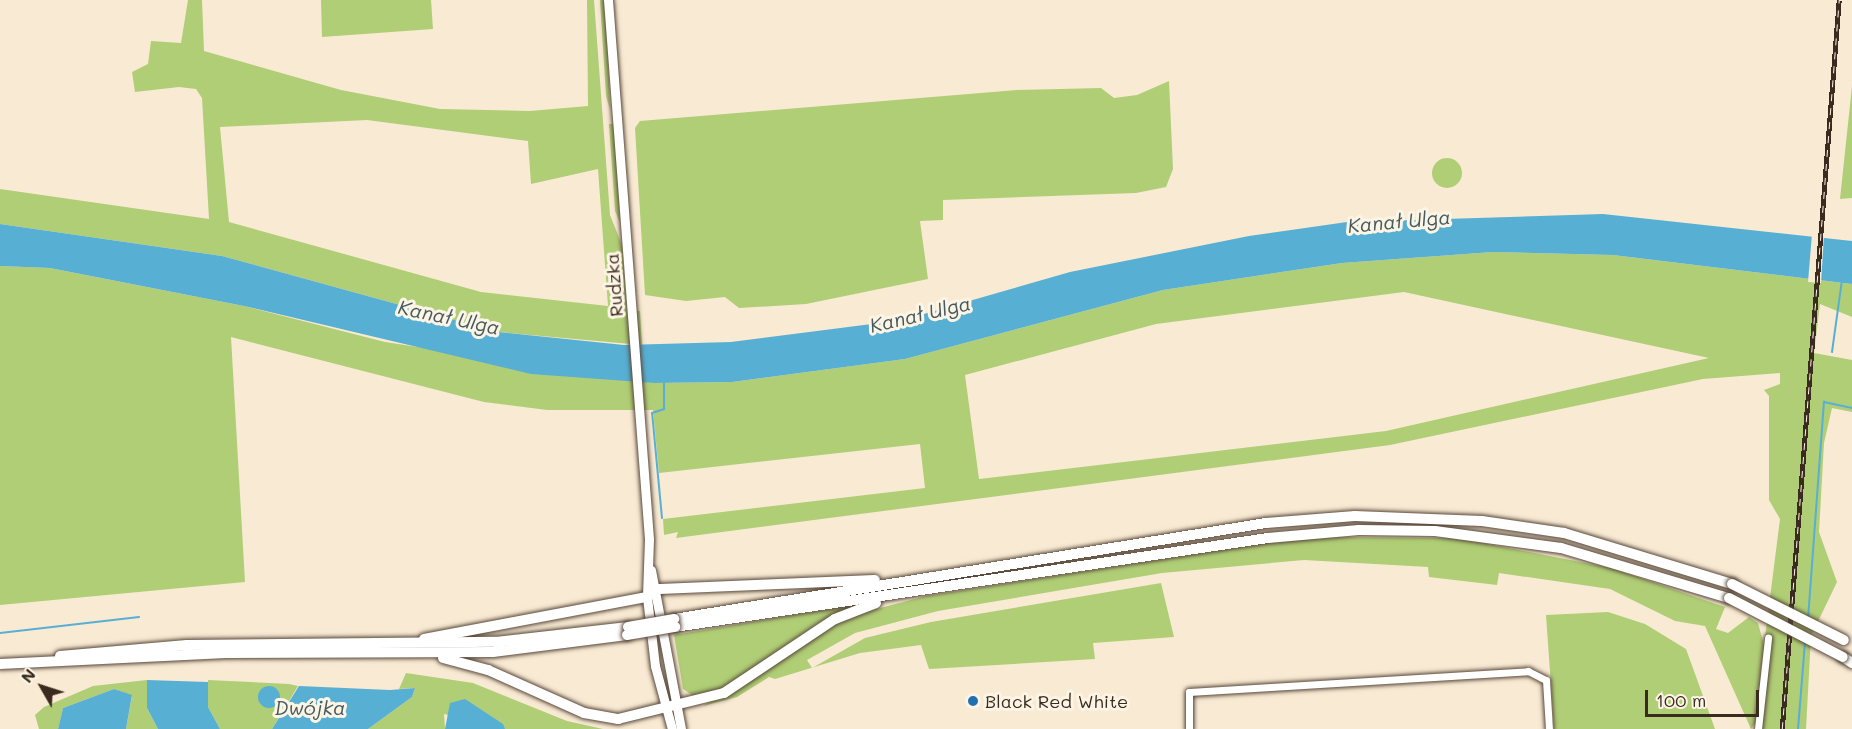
<!DOCTYPE html>
<meta charset="utf-8">
<style>
body{margin:0}
#map{position:relative;width:1852px;height:729px;overflow:hidden;background:#f9ead4;font-family:Mali,sans-serif}
div>[style]{position:absolute}
.green>*{inset:0;background:#b0ce76}
.round{border-radius:50%}
.water>*{inset:0;background:#57afd4}
.pier>*{inset:0;background:#f9ead4}
.stream>*{height:2px;margin:-1px;padding:0 1px;transform-origin:1px;border-radius:1px;background:#57afd4}
.roads{filter:drop-shadow(0 0 2px #584739) drop-shadow(0 0 2px #584739)}
.street>*{height:7px;margin:-3.5px;padding:0 3.5px;transform-origin:3.5px;border-radius:3.5px;background:#fff}
.secondary>*{height:9px;margin:-4.5px;padding:0 4.5px;transform-origin:4.5px;border-radius:4.5px;background:#fff}
.primary>*{height:10px;margin:-5px;padding:0 5px;transform-origin:5px;border-radius:5px;background:#fff}
.rail>*{height:4.5px;margin-top:-2.25px;transform-origin:0;background:repeating-linear-gradient(90deg,#fcf5e5 0 7px,#3b2a1e 0 14px);box-sizing:border-box;border-block:2px solid #3b2a1e}
.bridges{filter:drop-shadow(0 0 2px #584739) drop-shadow(0 0 2px #584739)}
.primary-bridge>*{height:10px;margin:-5px;padding:0 5px;transform-origin:5px;border-radius:5px;background:#fff}
.dots>*{width:16px;height:16px;translate:-50% -50%;box-sizing:border-box;border:3px solid #fcf5e5;border-radius:50%}
span{translate:-50% -50%;white-space:nowrap;text-align:center;line-height:1.15;-webkit-text-stroke:6px #fcf5e5;paint-order:stroke}
.street-label{font-size:18px;color:#3b2a1e}
.poi-label{font-size:18px;color:#3b2a1e}
.left{translate:0 -50%;text-align:left}
.water-label{font-size:20px;color:#45595e;font-style:italic}
.north{position:absolute;left:12px;top:657px;width:60px;height:60px;-webkit-text-stroke:4px #fcf5e5;paint-order:stroke;rotate:309deg;font-size:16px;font-weight:700;line-height:24px;text-align:center;color:#3b2a1e}
.north::after{content:'';display:block;margin:auto;width:21px;height:27px;background:#3b2a1e;clip-path:polygon(50% 0,100% 100%,50% 72%,0 100%)}
.scale{position:absolute;left:1645px;top:690px;width:114px;height:27px;box-sizing:border-box;border:3px solid #3b2a1e;border-top:0;padding-left:8px;font-size:18px;line-height:21px;white-space:nowrap;color:#3b2a1e;-webkit-text-stroke:4px #fcf5e5;paint-order:stroke}
</style>
<div id="map">
<div class="green">
<div style="clip-path:polygon(evenodd,188px 0,202px 0,204px 51px,341px 90px,440px 109px,530px 111px,588px 106px,587px 0,594px 0,610px 215px,622px 245px,627px 309px,640px 311px,642px 345px,498px 332px,222px 256px,0 224px,0 189px,209px 219px,202px 98px,196px 89px,179px 87px,135px 92px,132px 72px,148px 64px,151px 41px,181px 43px,188px 0,367px 120px,528px 141px,531px 184px,598px 169px,608px 306px,481px 292px,229px 222px,220px 127px,367px 120px)"></div>
<div style="clip-path:polygon(321px 0,431px 0,433px 29px,322px 37px)"></div>
<div style="clip-path:polygon(600px 0,606px 0,610px 110px,606px 96px)"></div>
<div style="clip-path:polygon(1169px 81px,1173px 169px,1166px 187px,1136px 193px,943px 200px,943px 220px,920px 221px,928px 279px,806px 304px,739px 308px,725px 297px,686px 301px,645px 295px,635px 128px,640px 121px,1017px 90px,1101px 88px,1114px 98px,1137px 95px)"></div>
<div style="clip-path:polygon(1852px 86px,1852px 198px,1840px 199px)"></div>
<div style="clip-path:polygon(609px 124px,615px 124px,620px 223px,615px 211px)"></div>
<div class="round" style="left:1432px;top:158px;width:30px;height:30px"></div>
<div style="clip-path:polygon(evenodd,1493px 252px,1613px 255px,1852px 284px,1852px 317px,1820px 304px,1814px 353px,1852px 360px,1852px 412px,1832px 408px,1824px 443px,1819px 532px,1837px 582px,1811px 636px,1806px 729px,1756px 729px,1758px 720px,1751px 729px,1705px 626px,1675px 621px,1610px 589px,1499px 573px,1497px 585px,1429px 577px,1428px 567px,1304px 560px,1162px 573px,938px 611px,855px 633px,807px 660px,812px 668px,865px 638px,931px 622px,1161px 583px,1174px 637px,1093px 643px,1095px 659px,929px 669px,921px 645px,860px 653px,775px 679px,769px 677px,737px 697px,703px 706px,846px 617px,926px 596px,1306px 537px,1457px 538px,1611px 568px,1725px 607px,1716px 629px,1728px 633px,1749px 617px,1758px 623px,1764px 645px,1780px 519px,1769px 500px,1769px 396px,1764px 390px,1780px 384px,1780px 373px,1703px 379px,1390px 445px,676px 538px,678px 532px,664px 535px,663px 519px,925px 488px,920px 444px,659px 473px,653px 410px,547px 410px,484px 402px,231px 337px,245px 582px,0 605px,0 266px,50px 268px,244px 306px,385px 342px,654px 383px,732px 382px,905px 359px,1163px 290px,1342px 263px,1493px 252px,1404px 292px,1709px 358px,1386px 431px,979px 479px,965px 375px,1156px 324px,1404px 292px)"></div>
<div style="clip-path:polygon(860px 604px,820px 622px,724px 687px,695px 697px,683px 689px,674px 635px)"></div>
<div style="clip-path:polygon(1608px 612px,1645px 624px,1686px 649px,1715px 729px,1554px 729px,1546px 615px)"></div>
<div style="clip-path:polygon(406px 673px,473px 683px,567px 721px,603px 729px,505px 729px,444px 714px,445px 729px,368px 729px,412px 697px,415px 688px,399px 689px)"></div>
<div style="clip-path:polygon(147px 680px,147px 708px,158px 729px,126px 729px,132px 696px,114px 689px,63px 708px,58px 729px,39px 729px,35px 715px,44px 707px,93px 686px)"></div>
<div style="clip-path:polygon(208px 680px,289px 684px,298px 686px,272px 729px,220px 729px,208px 707px)"></div>
</div>
<div class="water">
<div style="clip-path:polygon(1603px 214px,1852px 241px,1852px 284px,1613px 255px,1493px 252px,1342px 263px,1163px 290px,905px 359px,732px 382px,654px 383px,531px 374px,244px 306px,50px 268px,0 266px,0 224px,222px 256px,498px 332px,624px 345px,731px 342px,903px 320px,1070px 272px,1249px 236px,1347px 222px)"></div>
<div style="clip-path:polygon(147px 680px,208px 682px,208px 707px,220px 729px,158px 729px,147px 708px)"></div>
<div style="clip-path:polygon(299px 686px,390px 690px,415px 688px,412px 697px,368px 729px,272px 729px)"></div>
<div class="round" style="left:258px;top:686px;width:22px;height:22px"></div>
<div style="clip-path:polygon(114px 689px,132px 695px,126px 729px,58px 729px,63px 708px)"></div>
<div style="clip-path:polygon(465px 699px,503px 724px,505px 729px,445px 729px,450px 703px)"></div>
</div>
<div class="pier">
<div style="clip-path:polygon(1812px 234px,1824px 235px,1821px 283px,1808px 282px)"></div>
</div>
<div class="stream">
<div style="left:1832px;top:352px;width:73px;rotate:-82.1deg"></div>
<div style="left:662px;top:518px;width:105px;rotate:-95.4deg"></div>
<div style="left:652px;top:413px;width:13px;rotate:-18deg"></div>
<div style="left:664px;top:409px;width:26px;rotate:-90deg"></div>
<div style="left:1808px;top:619px;width:218px;rotate:-85.8deg"></div>
<div style="left:1824px;top:402px;width:29px;rotate:12deg"></div>
<div style="left:0;top:633px;width:140px;rotate:-6.6deg"></div>
<div style="left:1798px;top:729px;width:87px;rotate:-85.4deg"></div>
</div>
<div class="roads">
<div class="street">
<div style="left:1189px;top:729px;width:37px;rotate:-90deg"></div>
<div style="left:1189px;top:692px;width:340px;rotate:-3.5deg"></div>
<div style="left:1528px;top:671px;width:20px;rotate:27deg"></div>
<div style="left:1546px;top:680px;width:49px;rotate:86.5deg"></div>
<div style="left:1758px;top:729px;width:92px;rotate:-83.7deg"></div>
</div>
<div class="secondary">
<div style="left:608px;top:0;width:541px;rotate:85.65deg"></div>
<div style="left:649px;top:539px;width:58px;rotate:92deg"></div>
<div style="left:647px;top:597px;width:69px;rotate:83.4deg"></div>
<div style="left:655px;top:666px;width:65px;rotate:74.9deg"></div>
<div style="left:651px;top:570px;width:162px;rotate:79.3deg"></div>
</div>
<div class="primary">
<div style="left:674px;top:619px;width:600px;rotate:-9.21deg"></div>
<div style="left:1266px;top:523px;width:89px;rotate:-4.5deg"></div>
<div style="left:1355px;top:516px;width:127px;rotate:2.3deg"></div>
<div style="left:1482px;top:521px;width:83px;rotate:8.3deg"></div>
<div style="left:1564px;top:533px;width:176px;rotate:16.9deg"></div>
<div style="left:675px;top:627px;width:600px;rotate:-8.54deg"></div>
<div style="left:1268px;top:538px;width:91px;rotate:-5deg"></div>
<div style="left:1359px;top:530px;width:76px;rotate:0.8deg"></div>
<div style="left:1435px;top:531px;width:127px;rotate:7.7deg"></div>
<div style="left:1561px;top:548px;width:175px;rotate:16.6deg"></div>
<div style="left:424px;top:639px;width:227px;rotate:-10.7deg"></div>
<div style="left:647px;top:597px;width:14px;rotate:-34deg"></div>
<div style="left:659px;top:589px;width:216px;rotate:-2.4deg"></div>
<div style="left:60px;top:656px;width:127px;rotate:-5deg"></div>
<div style="left:187px;top:645px;width:309px;rotate:-0.6deg"></div>
<div style="left:496px;top:642px;width:133px;rotate:-6.5deg"></div>
<div style="left:1843px;top:657px;width:11px;rotate:34deg"></div>
<div style="left:443px;top:658px;width:47px;rotate:14.9deg"></div>
<div style="left:488px;top:670px;width:105px;rotate:24.1deg"></div>
<div style="left:584px;top:713px;width:35px;rotate:10deg"></div>
<div style="left:618px;top:719px;width:109px;rotate:-13.8deg"></div>
<div style="left:724px;top:693px;width:133px;rotate:-33.7deg"></div>
<div style="left:835px;top:619px;width:44px;rotate:-21.3deg"></div>
<div style="left:0;top:664px;width:226px;rotate:-2.8deg"></div>
<div style="left:226px;top:653px;width:267px;rotate:-0.2deg"></div>
<div style="left:493px;top:652px;width:135px;rotate:-7.2deg"></div>
</div>
</div>
<div class="rail">
<div style="left:1782px;top:729px;width:731px;rotate:-85.53deg"></div>
</div>
<div class="bridges">
<div class="primary-bridge">
<div style="left:1732px;top:584px;width:125px;rotate:26.6deg"></div>
<div style="left:1729px;top:598px;width:128px;rotate:27.4deg"></div>
<div style="left:628px;top:627px;width:47px;rotate:-9.9deg"></div>
<div style="left:627px;top:635px;width:49px;rotate:-9.5deg"></div>
</div>
</div>
<div class="dots">
<div style="left:973px;top:701px;background:#1f6fb2"></div>
</div>
<div class="street-label">
<span style="left:614px;top:285px;rotate:-94deg">Rudzka</span>
</div>
<div class="poi-label">
<span class="left" style="left:985px;top:701px">Black Red White</span>
</div>
<div class="water-label">
<span style="left:1399px;top:221px;rotate:-5deg">Kanał Ulga</span>
<span style="left:920px;top:314px;rotate:-13deg">Kanał Ulga</span>
<span style="left:449px;top:317px;rotate:12deg">Kanał Ulga</span>
<span style="left:310px;top:707px">Dwójka</span>
</div>
<div class="north">N</div>
<div class="scale">100 m</div>
</div>
